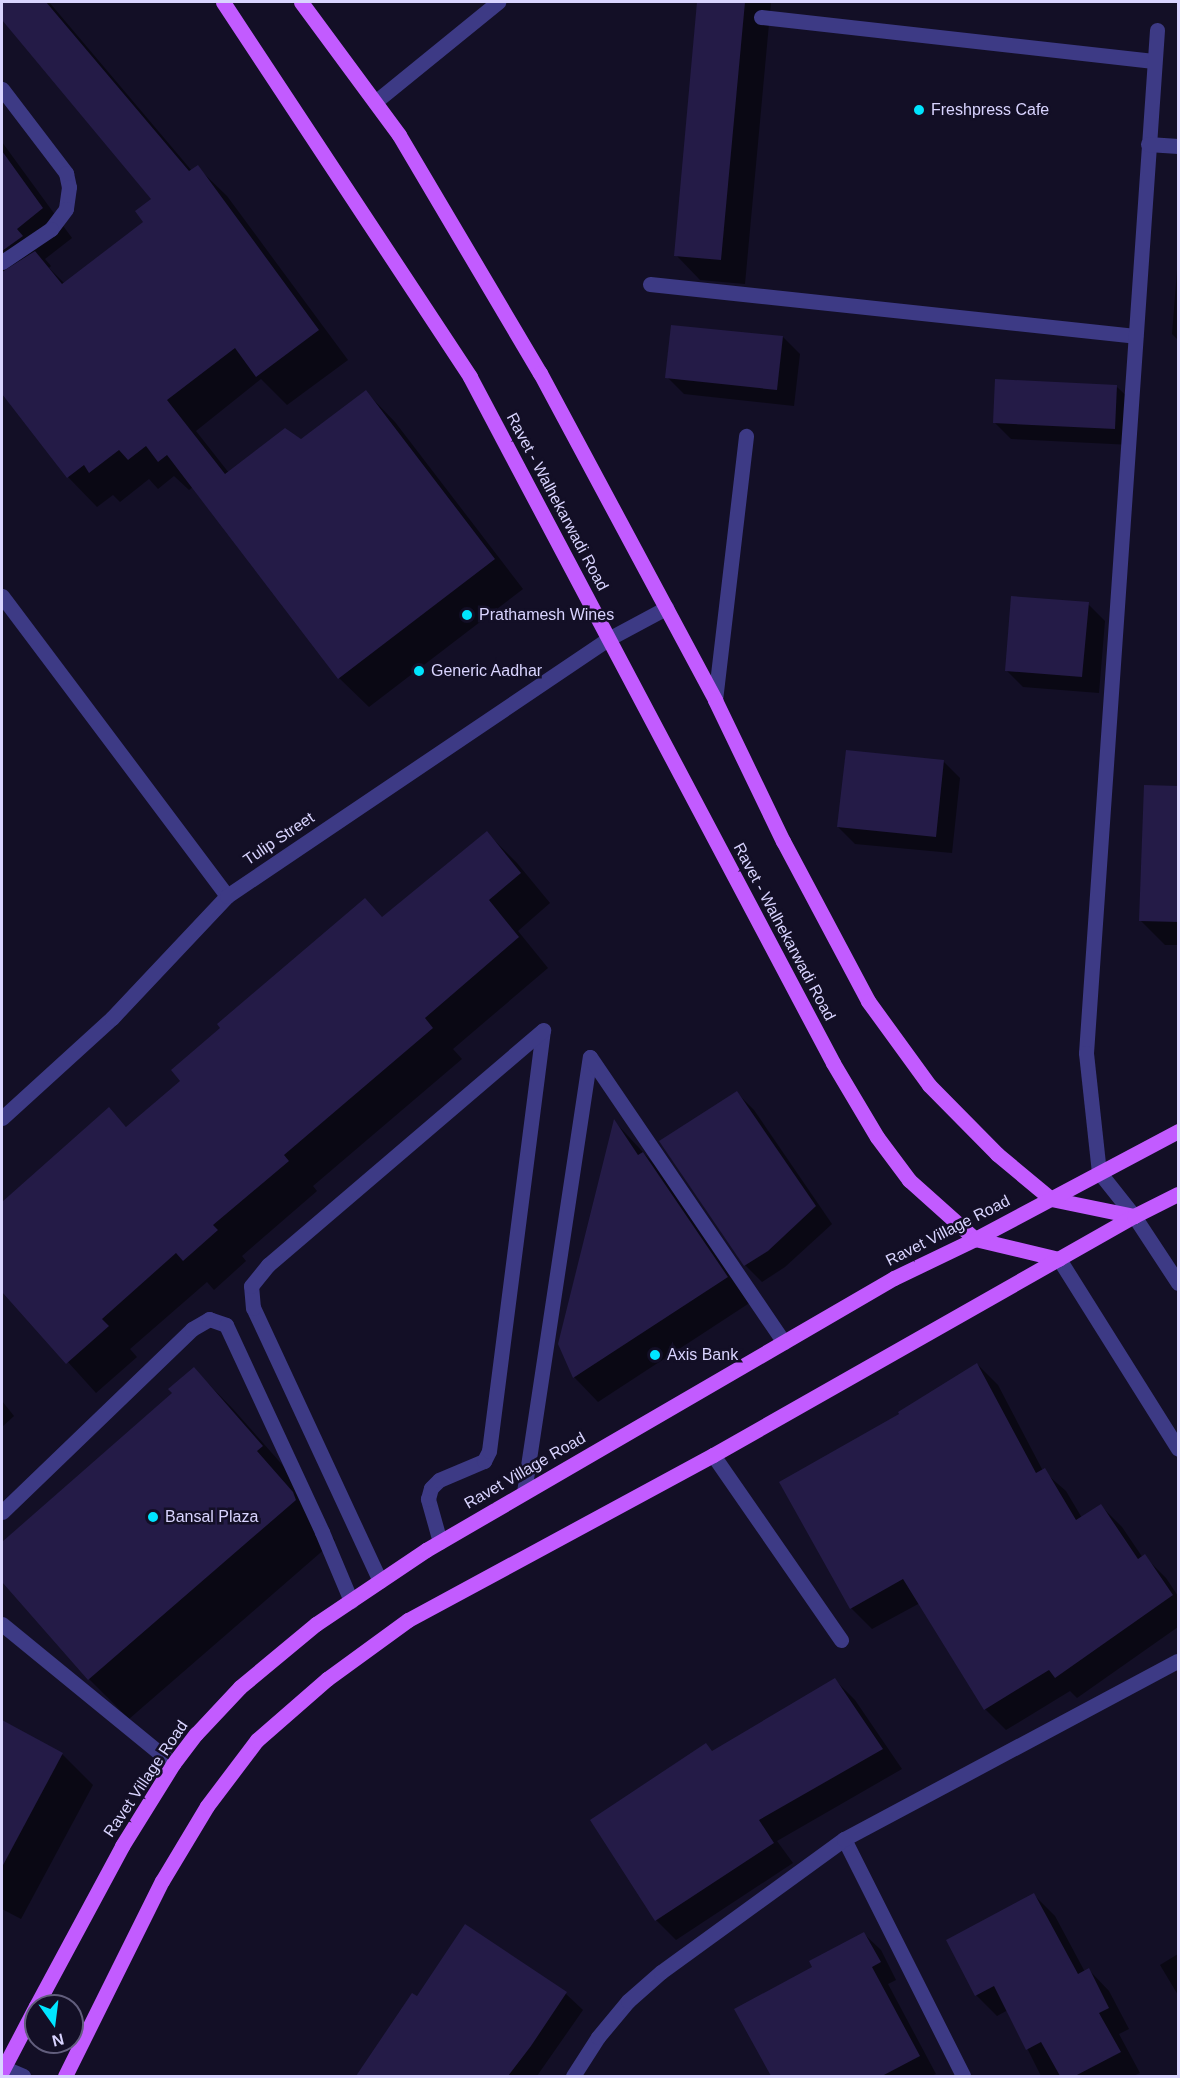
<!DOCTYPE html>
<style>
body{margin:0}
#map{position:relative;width:1180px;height:2078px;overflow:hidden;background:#130f26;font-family:Helvetica,sans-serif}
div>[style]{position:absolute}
.shadow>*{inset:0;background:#0007}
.building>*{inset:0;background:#241b47}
.service>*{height:15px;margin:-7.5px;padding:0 7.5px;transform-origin:7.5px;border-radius:7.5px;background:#3d3a85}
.minor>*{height:15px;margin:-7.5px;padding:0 7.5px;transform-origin:7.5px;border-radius:7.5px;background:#3d3a85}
.primary>*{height:15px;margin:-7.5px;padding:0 7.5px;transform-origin:7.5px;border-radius:7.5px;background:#c25bff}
.dots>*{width:16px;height:16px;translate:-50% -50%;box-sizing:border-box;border:3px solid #130f26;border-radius:50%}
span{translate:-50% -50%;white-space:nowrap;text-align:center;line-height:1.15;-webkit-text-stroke:5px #130f26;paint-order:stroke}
.poi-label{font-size:16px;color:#d9d4ff}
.left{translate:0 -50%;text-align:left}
.street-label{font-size:16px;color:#d9d4ff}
.frame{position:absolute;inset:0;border:3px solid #d9d4ff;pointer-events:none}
.north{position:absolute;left:24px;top:1994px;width:60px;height:60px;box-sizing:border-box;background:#130f26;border:2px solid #625e7d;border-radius:50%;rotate:166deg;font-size:16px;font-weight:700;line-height:24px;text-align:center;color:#d9d4ff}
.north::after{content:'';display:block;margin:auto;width:21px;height:27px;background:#00e5ff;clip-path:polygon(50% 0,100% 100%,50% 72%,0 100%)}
</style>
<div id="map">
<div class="shadow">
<div style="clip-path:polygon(2px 2px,49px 2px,192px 171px,197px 167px,227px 196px,348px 360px,287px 405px,261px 379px,196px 431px,229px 473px,301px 441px,366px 392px,395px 422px,523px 589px,369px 707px,339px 678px,193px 487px,189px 490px,174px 476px,158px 489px,149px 479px,120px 502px,113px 495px,97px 507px,68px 477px,2px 391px,2px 142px,72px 238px,45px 259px,51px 266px,49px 268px,65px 284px,145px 222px,154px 199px,2px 18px)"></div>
<div style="clip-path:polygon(699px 2px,771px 2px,745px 284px,700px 280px,676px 255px)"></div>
<div style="clip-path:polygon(1178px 258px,1178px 340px,1172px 334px)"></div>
<div style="clip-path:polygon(783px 337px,800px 354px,794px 406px,684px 394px,667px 377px)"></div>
<div style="clip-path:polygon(1117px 387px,1134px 403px,1132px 445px,1011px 439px,994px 422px)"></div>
<div style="clip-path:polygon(1088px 604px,1105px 621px,1099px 693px,1023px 687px,1006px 670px)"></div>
<div style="clip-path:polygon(943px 761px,960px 778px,952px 853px,855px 844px,838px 827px)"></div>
<div style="clip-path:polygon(1178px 787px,1178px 945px,1165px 945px,1140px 920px)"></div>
<div style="clip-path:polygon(487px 833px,517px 863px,550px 903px,518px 931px,548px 968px,453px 1049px,462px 1059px,313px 1186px,317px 1191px,242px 1256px,246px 1261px,214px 1290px,207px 1282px,130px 1349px,137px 1357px,96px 1393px,2px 1289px,2px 1204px,109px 1109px,127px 1128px)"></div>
<div style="clip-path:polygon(737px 1093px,754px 1110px,832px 1224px,785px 1267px,762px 1282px,745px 1265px,661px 1142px)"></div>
<div style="clip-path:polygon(615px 1122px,667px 1178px,751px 1302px,598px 1402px,574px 1377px,559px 1344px)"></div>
<div style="clip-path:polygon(977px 1364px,998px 1385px,1043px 1471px,1066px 1491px,1082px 1518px,1101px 1506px,1122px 1527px,1143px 1558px,1144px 1556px,1166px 1578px,1178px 1596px,1178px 1627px,1077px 1698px,1070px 1691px,1006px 1730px,985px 1709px,920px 1603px,872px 1629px,851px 1608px,901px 1415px)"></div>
<div style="clip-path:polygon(194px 1369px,233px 1409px,301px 1486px,296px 1492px,335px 1540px,129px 1719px,89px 1679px,2px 1580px,2px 1544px,174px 1393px)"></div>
<div style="clip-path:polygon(2px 1401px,14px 1416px,2px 1427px)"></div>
<div style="clip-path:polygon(835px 1680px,855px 1700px,902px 1769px,777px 1841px,793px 1863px,676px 1940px,656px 1920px,713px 1752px)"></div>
<div style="clip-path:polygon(2px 1722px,62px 1754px,93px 1785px,21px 1919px,2px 1909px)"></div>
<div style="clip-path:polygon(1034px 1895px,1055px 1916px,1085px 1972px,1089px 1970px,1109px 1991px,1129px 2029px,1119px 2034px,1140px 2073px,1133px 2076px,1041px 2076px,1008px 2010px,997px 2016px,976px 1995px)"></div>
<div style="clip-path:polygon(465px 1926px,566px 1994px,583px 2010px,537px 2076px,357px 2076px,417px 1998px)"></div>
<div style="clip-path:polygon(864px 1934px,881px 1950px,896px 1980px,888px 1984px,936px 2074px,931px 2076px,773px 2076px,736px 2009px,815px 1967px)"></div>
<div style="clip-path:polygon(1178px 1954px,1178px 1995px,1160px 1965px)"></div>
</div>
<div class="building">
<div style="clip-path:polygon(2px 2px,46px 2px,189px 171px,198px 165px,319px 330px,256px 377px,235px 348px,167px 400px,225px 474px,285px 428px,301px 439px,366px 390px,495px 559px,338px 679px,167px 455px,158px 462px,146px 446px,128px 460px,119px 450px,89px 473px,84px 465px,67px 478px,2px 394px,2px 272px,35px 251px,62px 284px,143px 222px,135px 211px,151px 199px,2px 20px)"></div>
<div style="clip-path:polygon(697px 2px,745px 2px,721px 260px,674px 256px)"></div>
<div style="clip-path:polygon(2px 151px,43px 208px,17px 229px,23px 236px,2px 251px)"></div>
<div style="clip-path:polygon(671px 325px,783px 336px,777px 390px,665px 378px)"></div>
<div style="clip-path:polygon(995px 379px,1117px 385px,1115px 429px,993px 423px)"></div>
<div style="clip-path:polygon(1011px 596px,1089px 602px,1082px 677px,1005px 671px)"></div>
<div style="clip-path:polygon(846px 750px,944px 760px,936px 837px,837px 827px)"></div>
<div style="clip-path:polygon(1144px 785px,1179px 786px,1179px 922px,1139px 921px)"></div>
<div style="clip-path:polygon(487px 831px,521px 873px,489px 900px,519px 937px,425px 1018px,433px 1028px,284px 1155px,289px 1161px,213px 1225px,218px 1230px,183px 1261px,176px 1253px,102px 1319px,109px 1326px,66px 1364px,2px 1292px,2px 1202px,109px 1107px,126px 1127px,180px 1081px,171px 1070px,220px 1028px,217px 1024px,365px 898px,382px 917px)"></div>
<div style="clip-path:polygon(737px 1091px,816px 1206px,768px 1251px,744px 1266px,659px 1141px)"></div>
<div style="clip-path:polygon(614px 1119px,638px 1155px,643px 1152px,728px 1277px,573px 1378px,558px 1344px)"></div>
<div style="clip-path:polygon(977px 1363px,1036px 1473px,1045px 1468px,1076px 1520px,1101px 1504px,1138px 1559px,1145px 1554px,1173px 1595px,1055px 1678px,1049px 1670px,984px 1710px,903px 1579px,850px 1609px,779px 1482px,899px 1414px,898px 1412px)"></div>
<div style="clip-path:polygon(194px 1367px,263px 1446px,257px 1451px,293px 1492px,296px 1500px,88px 1680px,2px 1582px,2px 1542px,172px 1393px,168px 1389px)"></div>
<div style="clip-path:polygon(835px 1678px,883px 1749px,759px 1820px,774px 1843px,655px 1921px,590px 1820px,706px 1743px,712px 1751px)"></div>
<div style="clip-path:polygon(2px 1720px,63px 1753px,2px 1867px)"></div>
<div style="clip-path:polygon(1034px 1893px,1078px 1974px,1089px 1968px,1109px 2008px,1099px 2013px,1121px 2052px,1075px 2076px,1060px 2076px,1041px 2042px,1026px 2050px,994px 1986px,975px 1996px,946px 1940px)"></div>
<div style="clip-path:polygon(465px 1924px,567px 1992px,531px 2046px,508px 2076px,356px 2076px,412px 1993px,417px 1996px)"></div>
<div style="clip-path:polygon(864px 1932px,881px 1962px,872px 1967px,920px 2056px,882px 2076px,771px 2076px,734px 2009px,812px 1967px,809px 1961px)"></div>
</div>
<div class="service">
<div style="left:761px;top:17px;width:395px;rotate:6.4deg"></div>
<div style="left:2px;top:89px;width:106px;rotate:52.7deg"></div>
<div style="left:66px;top:173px;width:14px;rotate:78deg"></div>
<div style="left:69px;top:187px;width:22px;rotate:98deg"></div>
<div style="left:66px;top:209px;width:25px;rotate:127deg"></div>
<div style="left:51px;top:229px;width:59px;rotate:146deg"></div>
<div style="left:375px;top:102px;width:159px;rotate:-39.1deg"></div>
<div style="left:650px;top:284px;width:488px;rotate:6.1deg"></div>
<div style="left:715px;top:700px;width:266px;rotate:-83.3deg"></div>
<div style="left:713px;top:1455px;width:225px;rotate:55.3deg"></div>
<div style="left:524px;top:1492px;width:440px;rotate:-81.4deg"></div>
<div style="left:590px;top:1057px;width:345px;rotate:55.8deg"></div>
</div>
<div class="minor">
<div style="left:1157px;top:30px;width:1025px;rotate:93.97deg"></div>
<div style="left:1086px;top:1053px;width:120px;rotate:83.8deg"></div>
<div style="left:1099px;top:1172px;width:56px;rotate:51.5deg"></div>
<div style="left:1134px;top:1216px;width:80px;rotate:56.7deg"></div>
<div style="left:1148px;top:144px;width:30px;rotate:4deg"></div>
<div style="left:2px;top:596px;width:375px;rotate:53.1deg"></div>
<div style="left:2px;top:1118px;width:149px;rotate:-42.3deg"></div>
<div style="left:112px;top:1018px;width:168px;rotate:-46.7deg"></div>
<div style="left:227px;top:896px;width:462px;rotate:-34deg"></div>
<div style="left:610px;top:638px;width:64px;rotate:-28.2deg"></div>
<div style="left:1059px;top:1259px;width:224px;rotate:57.9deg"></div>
<div style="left:2px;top:1512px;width:264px;rotate:-43.9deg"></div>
<div style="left:192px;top:1329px;width:20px;rotate:-30deg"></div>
<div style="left:209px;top:1319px;width:18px;rotate:19deg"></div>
<div style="left:226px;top:1325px;width:228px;rotate:65.1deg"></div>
<div style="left:322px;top:1532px;width:75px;rotate:67.2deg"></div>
<div style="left:440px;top:1542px;width:45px;rotate:-105.6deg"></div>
<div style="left:428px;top:1499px;width:11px;rotate:-75deg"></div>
<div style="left:431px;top:1488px;width:11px;rotate:-45deg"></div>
<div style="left:439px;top:1480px;width:49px;rotate:-22.9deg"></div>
<div style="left:484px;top:1461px;width:11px;rotate:-63deg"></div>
<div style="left:489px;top:1451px;width:424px;rotate:-82.7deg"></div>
<div style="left:380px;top:1581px;width:301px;rotate:-114.9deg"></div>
<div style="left:253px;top:1308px;width:22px;rotate:-95deg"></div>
<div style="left:251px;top:1286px;width:27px;rotate:-51deg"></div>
<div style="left:268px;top:1265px;width:362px;rotate:-40.5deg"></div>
<div style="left:2px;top:1624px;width:221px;rotate:39.3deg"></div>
<div style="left:844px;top:1839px;width:265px;rotate:63.3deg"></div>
<div style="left:2px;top:2067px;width:23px;rotate:23deg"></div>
<div style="left:573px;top:2076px;width:46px;rotate:-57.3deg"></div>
<div style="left:598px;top:2037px;width:47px;rotate:-50.2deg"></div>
<div style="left:628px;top:2001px;width:44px;rotate:-41.3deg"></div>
<div style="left:661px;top:1972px;width:226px;rotate:-36deg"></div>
<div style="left:844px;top:1839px;width:378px;rotate:-28.1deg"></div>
</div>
<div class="primary">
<div style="left:223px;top:2px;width:449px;rotate:56.6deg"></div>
<div style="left:470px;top:377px;width:776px;rotate:62.11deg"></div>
<div style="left:833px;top:1063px;width:86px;rotate:59.3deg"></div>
<div style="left:877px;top:1137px;width:54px;rotate:53.3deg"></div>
<div style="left:909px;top:1180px;width:89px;rotate:41.8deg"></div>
<div style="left:975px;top:1239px;width:86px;rotate:13.4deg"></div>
<div style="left:301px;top:2px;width:165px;rotate:53.6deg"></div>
<div style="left:399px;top:135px;width:277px;rotate:59.4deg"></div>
<div style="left:540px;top:373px;width:371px;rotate:61.8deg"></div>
<div style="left:715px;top:700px;width:157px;rotate:64.3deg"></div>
<div style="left:783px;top:841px;width:181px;rotate:62deg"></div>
<div style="left:868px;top:1001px;width:104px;rotate:54deg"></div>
<div style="left:929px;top:1085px;width:97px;rotate:45.4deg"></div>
<div style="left:997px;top:1154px;width:70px;rotate:39.8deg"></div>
<div style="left:1051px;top:1199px;width:85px;rotate:11.6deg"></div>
<div style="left:36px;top:2006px;width:182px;rotate:-61.7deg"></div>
<div style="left:122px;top:1846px;width:97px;rotate:-58.1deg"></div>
<div style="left:173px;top:1764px;width:38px;rotate:-53deg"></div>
<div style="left:196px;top:1734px;width:64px;rotate:-46.9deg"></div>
<div style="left:240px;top:1687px;width:99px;rotate:-39.7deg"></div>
<div style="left:316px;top:1624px;width:133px;rotate:-33.9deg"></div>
<div style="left:426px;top:1550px;width:541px;rotate:-30.17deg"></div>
<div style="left:894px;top:1278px;width:90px;rotate:-25.7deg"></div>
<div style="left:975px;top:1239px;width:230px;rotate:-28deg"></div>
<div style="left:2px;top:2071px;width:73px;rotate:-62.4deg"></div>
<div style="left:65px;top:2076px;width:218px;rotate:-63.6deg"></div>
<div style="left:162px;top:1881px;width:87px;rotate:-59deg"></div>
<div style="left:207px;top:1806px;width:83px;rotate:-52.9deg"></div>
<div style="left:257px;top:1740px;width:93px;rotate:-41.1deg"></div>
<div style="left:327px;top:1679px;width:100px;rotate:-36.1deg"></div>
<div style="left:408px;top:1620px;width:347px;rotate:-28.4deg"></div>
<div style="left:713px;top:1455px;width:484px;rotate:-29.6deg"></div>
<div style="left:1134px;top:1216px;width:49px;rotate:-26.6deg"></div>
</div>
<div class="dots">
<div style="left:919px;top:110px;background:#00e5ff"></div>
<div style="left:467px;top:615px;background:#00e5ff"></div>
<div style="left:419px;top:671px;background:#00e5ff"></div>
<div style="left:655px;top:1355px;background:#00e5ff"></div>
<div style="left:153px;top:1517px;background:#00e5ff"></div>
</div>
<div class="poi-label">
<span class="left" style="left:931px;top:110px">Freshpress Cafe</span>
<span class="left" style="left:479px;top:615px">Prathamesh Wines</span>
<span class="left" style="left:431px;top:671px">Generic Aadhar</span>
<span class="left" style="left:667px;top:1355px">Axis Bank</span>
<span class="left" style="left:165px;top:1517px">Bansal Plaza</span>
</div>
<div class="street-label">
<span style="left:557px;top:502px;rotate:62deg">Ravet - Walhekarwadi Road</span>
<span style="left:279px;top:839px;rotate:-34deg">Tulip Street</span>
<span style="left:784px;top:932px;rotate:62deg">Ravet - Walhekarwadi Road</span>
<span style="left:948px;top:1231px;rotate:-27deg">Ravet Village Road</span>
<span style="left:525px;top:1471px;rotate:-30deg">Ravet Village Road</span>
<span style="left:146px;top:1779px;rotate:-56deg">Ravet Village Road</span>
</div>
<div class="frame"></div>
<div class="north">N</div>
</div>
